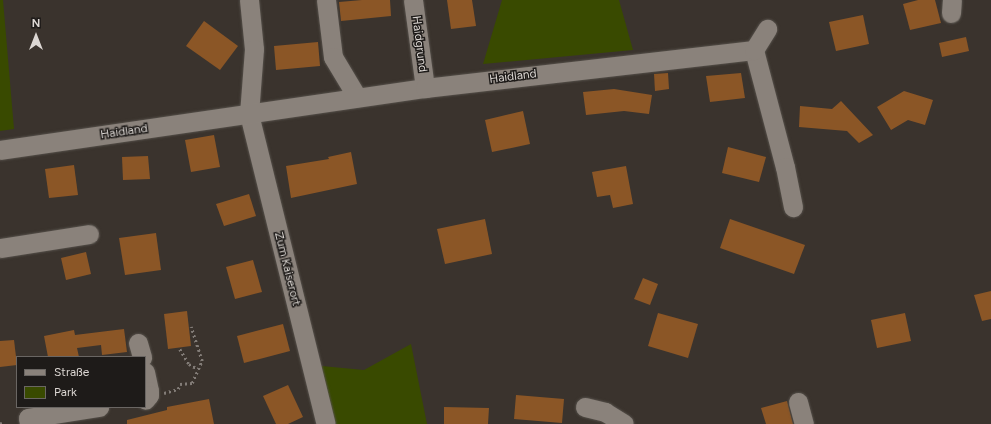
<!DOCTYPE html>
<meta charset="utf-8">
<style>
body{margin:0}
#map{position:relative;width:991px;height:424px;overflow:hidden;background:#3a332d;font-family:Figtree,sans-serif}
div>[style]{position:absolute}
.green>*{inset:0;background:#394a00}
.building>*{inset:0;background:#8b5626}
.path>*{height:2.5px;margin-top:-1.25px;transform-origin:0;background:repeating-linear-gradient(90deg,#827c77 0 2px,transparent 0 5px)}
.roads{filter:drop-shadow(0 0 1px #55504a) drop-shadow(0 0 1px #55504a)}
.minor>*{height:19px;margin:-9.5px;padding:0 9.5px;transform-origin:9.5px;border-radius:9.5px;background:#8a827b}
span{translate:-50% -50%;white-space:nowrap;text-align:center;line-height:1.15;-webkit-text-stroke:3px #1e1b19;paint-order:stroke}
.street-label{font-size:12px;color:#dcd7d3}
.legend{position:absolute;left:16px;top:356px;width:130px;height:52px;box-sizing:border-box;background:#1e1b19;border:1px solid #6a6663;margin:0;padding:5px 7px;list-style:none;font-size:12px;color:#dcd7d3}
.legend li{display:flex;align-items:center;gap:8px;height:20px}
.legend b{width:20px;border:1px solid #6a6663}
.north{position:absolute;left:16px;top:16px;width:40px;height:40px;-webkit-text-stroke:3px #1e1b19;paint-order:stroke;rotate:0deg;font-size:11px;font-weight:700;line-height:16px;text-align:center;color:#dcd7d3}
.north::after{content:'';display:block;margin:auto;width:14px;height:18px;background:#dcd7d3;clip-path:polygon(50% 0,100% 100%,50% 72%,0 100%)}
</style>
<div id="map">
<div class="green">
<div style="clip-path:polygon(0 0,3px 0,14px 129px,0 131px)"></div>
<div style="clip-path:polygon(502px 0,619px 0,633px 50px,483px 64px)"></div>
<div style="clip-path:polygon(411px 344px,427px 424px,326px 424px,311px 365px,364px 370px)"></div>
</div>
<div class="building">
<div style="clip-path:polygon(362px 0,390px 0,391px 16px,341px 21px,339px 2px)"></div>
<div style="clip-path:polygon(447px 0,472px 0,476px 26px,451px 29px)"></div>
<div style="clip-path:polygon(918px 0,935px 0,941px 23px,910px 30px,903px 4px)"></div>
<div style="clip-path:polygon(863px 15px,869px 44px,836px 51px,829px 22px)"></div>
<div style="clip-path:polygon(204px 21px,238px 46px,220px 70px,186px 46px)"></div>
<div style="clip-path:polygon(966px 37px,969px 51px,942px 57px,939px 43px)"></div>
<div style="clip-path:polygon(318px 42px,320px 66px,276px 70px,274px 46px)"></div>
<div style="clip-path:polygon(668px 73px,669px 89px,655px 91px,654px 74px)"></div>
<div style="clip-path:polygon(741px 73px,745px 98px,710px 102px,706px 76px)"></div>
<div style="clip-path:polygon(614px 89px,652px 95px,649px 114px,624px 111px,586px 115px,583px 92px)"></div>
<div style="clip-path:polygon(904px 91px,933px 100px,925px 125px,908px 120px,891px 130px,877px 107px)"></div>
<div style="clip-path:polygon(841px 101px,873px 135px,859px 143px,847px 131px,799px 127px,800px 106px,832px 109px)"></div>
<div style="clip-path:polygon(523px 111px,530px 144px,492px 152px,485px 120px)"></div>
<div style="clip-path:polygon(214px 135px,220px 167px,191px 172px,185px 140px)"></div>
<div style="clip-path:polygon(728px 147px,766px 157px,759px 182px,722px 173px)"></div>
<div style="clip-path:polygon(351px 152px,357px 184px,291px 198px,286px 166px,329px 159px,328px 157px)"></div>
<div style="clip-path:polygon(148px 156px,150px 179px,123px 180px,122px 157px)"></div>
<div style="clip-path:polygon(74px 165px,78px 195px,49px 198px,45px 169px)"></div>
<div style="clip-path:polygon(626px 166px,633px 204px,613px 208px,610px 195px,597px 197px,592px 172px)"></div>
<div style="clip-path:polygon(249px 194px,256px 216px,224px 226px,216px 204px)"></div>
<div style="clip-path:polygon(485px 219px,492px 254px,445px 264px,437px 229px)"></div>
<div style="clip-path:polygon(730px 219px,805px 245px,794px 274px,720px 248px)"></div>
<div style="clip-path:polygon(156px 233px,161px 270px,125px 275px,119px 238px)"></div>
<div style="clip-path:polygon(86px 252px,91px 274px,66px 280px,61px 258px)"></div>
<div style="clip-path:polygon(253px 260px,262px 292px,235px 299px,226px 267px)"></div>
<div style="clip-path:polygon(643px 278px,658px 284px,650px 305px,634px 299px)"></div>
<div style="clip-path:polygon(991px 291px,991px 319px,982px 321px,974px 295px)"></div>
<div style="clip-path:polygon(187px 311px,191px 346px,168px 349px,164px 314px)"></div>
<div style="clip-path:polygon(658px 313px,698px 324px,688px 358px,648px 346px)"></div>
<div style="clip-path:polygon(905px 313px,911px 341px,877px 348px,871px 320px)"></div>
<div style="clip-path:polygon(283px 324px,290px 351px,244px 363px,237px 336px)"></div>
<div style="clip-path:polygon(124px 329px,127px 352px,102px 355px,101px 345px,77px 348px,79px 357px,48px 357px,44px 336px,74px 330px,75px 335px)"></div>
<div style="clip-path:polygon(14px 340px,17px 365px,0 367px,0 341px)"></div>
<div style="clip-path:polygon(288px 385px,303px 417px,288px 424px,276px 424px,263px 396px)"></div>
<div style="clip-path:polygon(516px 395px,564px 399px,562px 423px,514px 419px)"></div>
<div style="clip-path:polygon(209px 399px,214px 424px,127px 424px,127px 420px,167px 410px,167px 407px)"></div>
<div style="clip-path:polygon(787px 401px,793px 424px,766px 424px,761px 408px)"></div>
<div style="clip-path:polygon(444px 407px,489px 408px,488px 424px,444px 424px)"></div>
</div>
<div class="path">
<div style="left:180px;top:349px;width:17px;rotate:59deg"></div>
<div style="left:189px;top:364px;width:10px;rotate:29deg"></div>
<div style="left:164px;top:393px;width:15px;rotate:-16deg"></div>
<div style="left:178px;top:389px;width:5px;rotate:-68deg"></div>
<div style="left:180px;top:384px;width:12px;rotate:-5deg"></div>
<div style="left:192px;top:383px;width:24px;rotate:-66deg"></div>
<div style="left:202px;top:361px;width:36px;rotate:-108deg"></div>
<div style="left:0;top:423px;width:3px;rotate:18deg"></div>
</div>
<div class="roads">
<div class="minor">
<div style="left:249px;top:0;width:49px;rotate:84.2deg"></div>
<div style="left:254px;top:49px;width:65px;rotate:94.4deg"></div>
<div style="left:249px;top:114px;width:319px;rotate:76.1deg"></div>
<div style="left:326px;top:0;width:57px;rotate:83deg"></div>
<div style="left:333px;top:57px;width:47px;rotate:59deg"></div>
<div style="left:413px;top:0;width:89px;rotate:82.2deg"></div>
<div style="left:951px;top:13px;width:13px;rotate:-86deg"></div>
<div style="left:754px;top:50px;width:121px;rotate:75.2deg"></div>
<div style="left:785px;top:167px;width:41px;rotate:78.7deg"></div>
<div style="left:0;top:150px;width:429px;rotate:-8.3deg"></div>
<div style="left:425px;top:88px;width:331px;rotate:-6.6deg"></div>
<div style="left:754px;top:50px;width:25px;rotate:-58deg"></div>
<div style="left:0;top:248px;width:90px;rotate:-8.9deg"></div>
<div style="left:138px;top:343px;width:15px;rotate:74deg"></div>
<div style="left:145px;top:372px;width:19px;rotate:78deg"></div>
<div style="left:149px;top:391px;width:4px;rotate:90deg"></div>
<div style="left:149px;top:395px;width:6px;rotate:129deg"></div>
<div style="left:798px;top:402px;width:23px;rotate:75deg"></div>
<div style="left:585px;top:407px;width:21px;rotate:14deg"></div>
<div style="left:605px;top:412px;width:22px;rotate:32deg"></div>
<div style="left:29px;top:424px;width:6px;rotate:-99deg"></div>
<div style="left:28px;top:418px;width:72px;rotate:-8.8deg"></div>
</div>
</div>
<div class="street-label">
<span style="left:419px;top:44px;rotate:83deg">Haidgrund</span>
<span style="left:513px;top:77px;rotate:-7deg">Haidland</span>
<span style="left:124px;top:132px;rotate:-8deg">Haidland</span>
<span style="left:287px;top:269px;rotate:76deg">Zum Kaiserort</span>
</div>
<ul class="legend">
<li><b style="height:5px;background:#8a827b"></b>Straße</li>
<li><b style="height:11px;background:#394a00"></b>Park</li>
</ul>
<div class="north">N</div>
</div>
